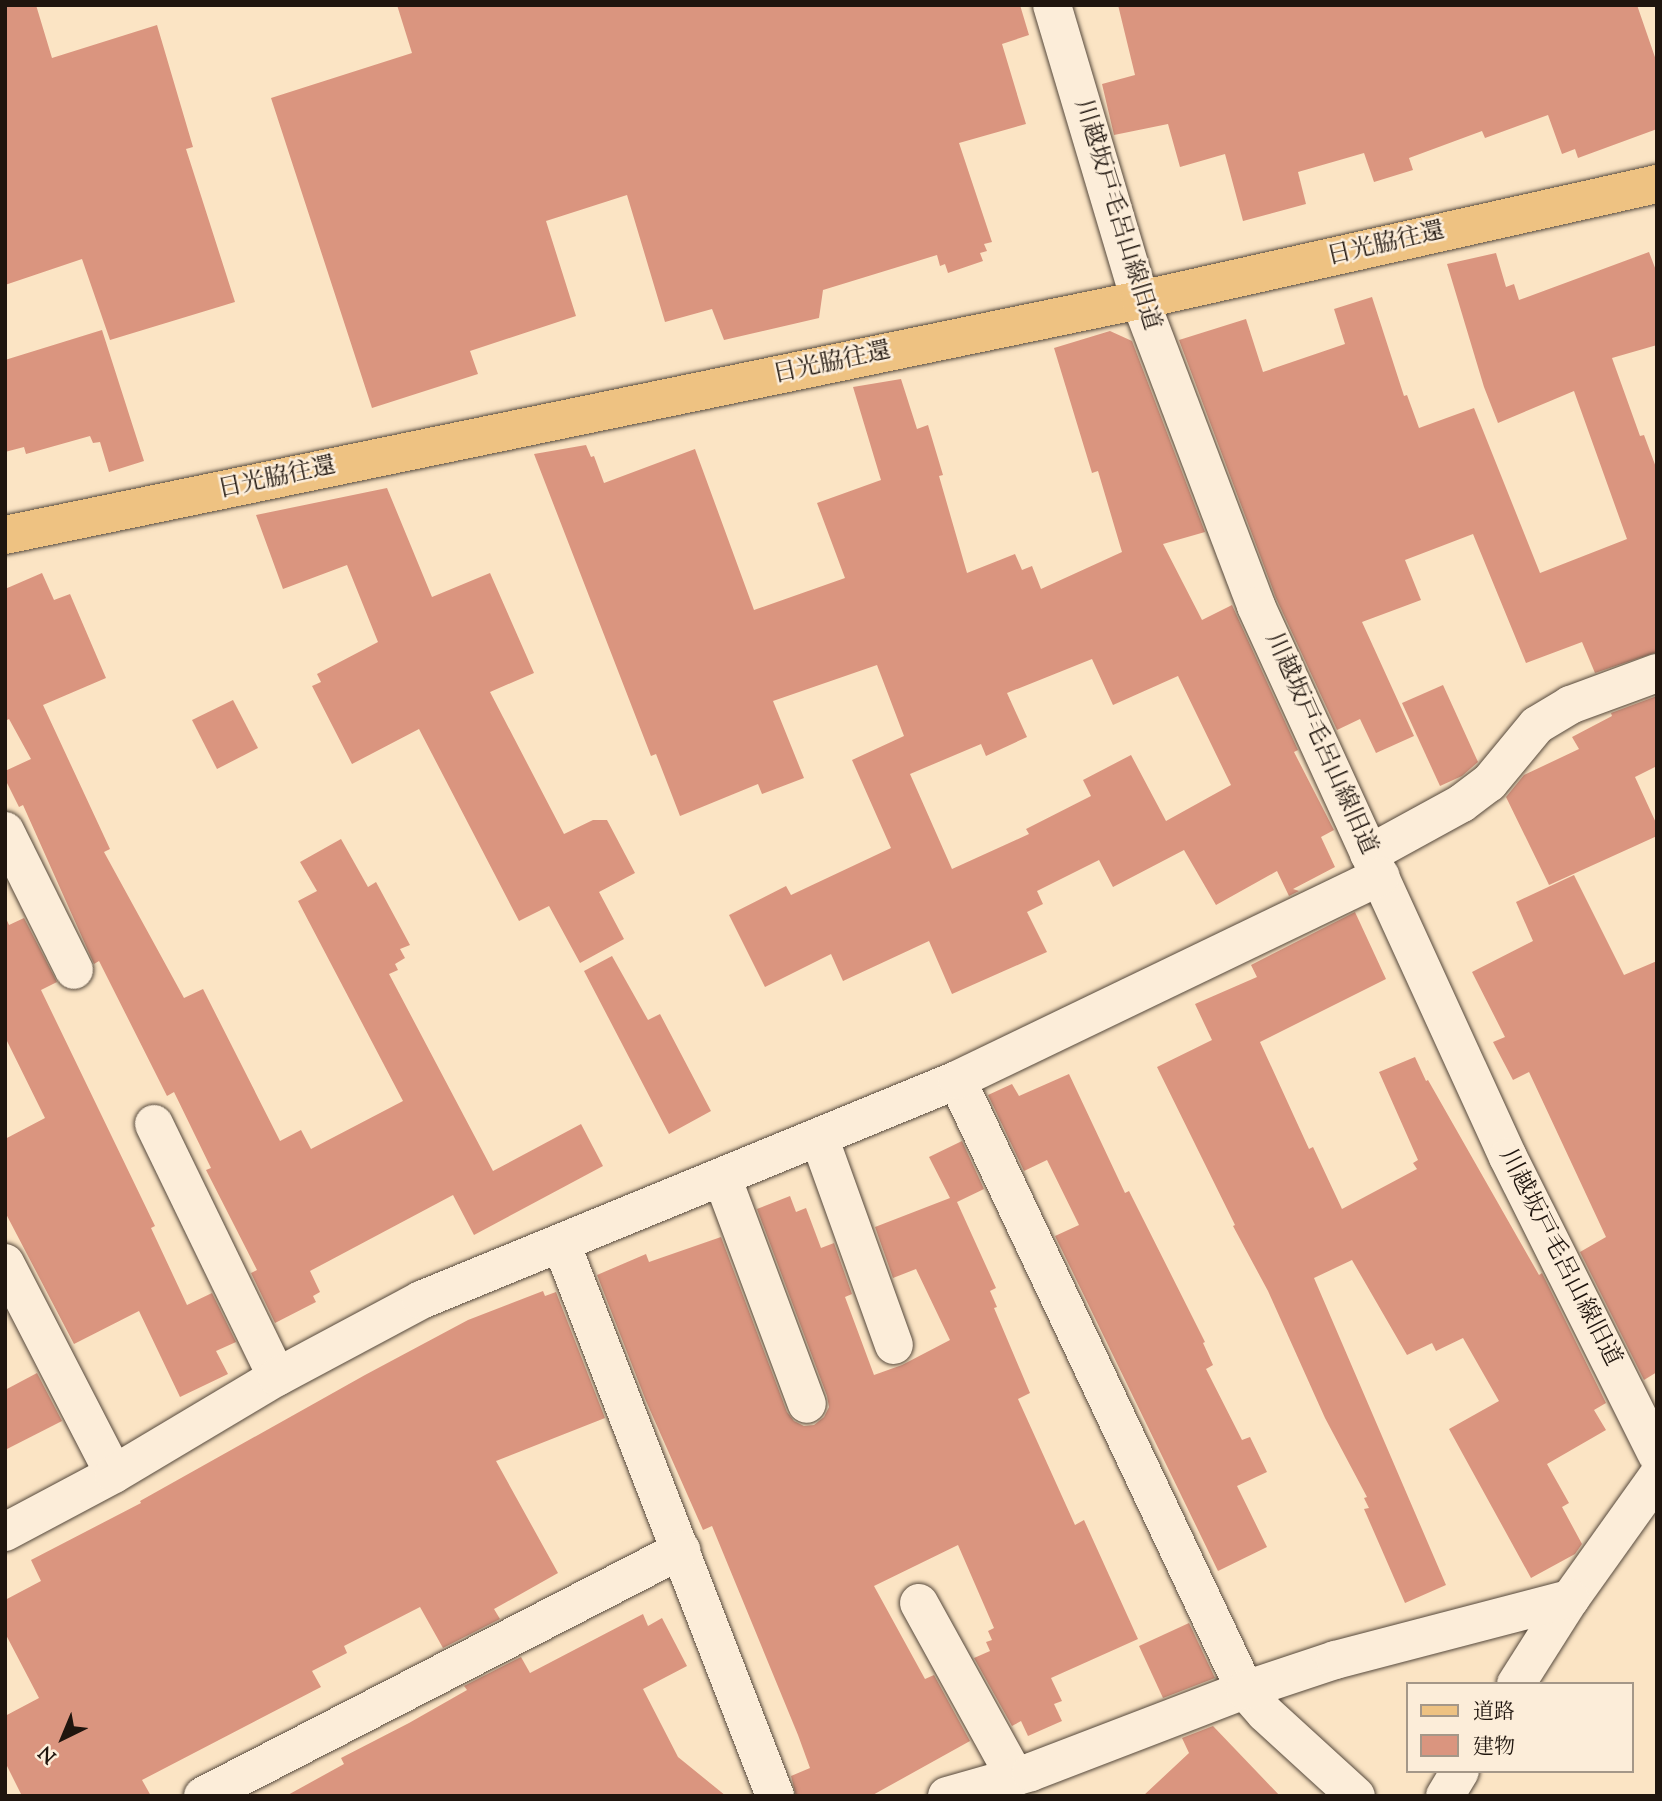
<!DOCTYPE html>
<meta charset="utf-8">
<style>
body{margin:0}
#map{position:relative;width:1662px;height:1801px;overflow:hidden;background:#fbe4c4;font-family:"Sorts Mill Goudy","Noto Serif JP",serif}
div>[style]{position:absolute}
.building>*{inset:0;background:#da957f}
.roads{filter:drop-shadow(0 0 2px #56493c) drop-shadow(0 0 2px #56493c)}
.minor>*{height:38px;margin:-19px;padding:0 19px;transform-origin:19px;border-radius:19px;background:#fcedd9}
.major>*{height:38px;margin:-19px;padding:0 19px;transform-origin:19px;border-radius:19px;background:#eec282}
span{translate:-50% -50%;white-space:nowrap;text-align:center;line-height:1.15;-webkit-text-stroke:5px #fcedd9;paint-order:stroke}
.street-label{font-size:24px;color:#1f150e}
.frame{position:absolute;inset:0;border:7px solid #1f150e;pointer-events:none}
.legend{position:absolute;left:1406px;top:1682px;width:228px;height:91px;box-sizing:border-box;background:#fcedd9;border:2px solid #a49788;margin:0;padding:9px 12px;list-style:none;font-size:21px;color:#1f150e}
.legend li{display:flex;align-items:center;gap:14px;height:35px}
.legend b{width:35px;border:2px solid #a49788}
.north{position:absolute;left:28px;top:1703px;width:70px;height:70px;-webkit-text-stroke:5px #fcedd9;paint-order:stroke;rotate:223deg;font-size:19px;font-weight:700;line-height:28px;text-align:center;color:#1f150e}
.north::after{content:'';display:block;margin:auto;width:24px;height:32px;background:#1f150e;clip-path:polygon(50% 0,100% 100%,50% 72%,0 100%)}
</style>
<div id="map">
<div class="building">
<div style="clip-path:polygon(5px 5px,36px 5px,52px 58px,157px 25px,193px 147px,186px 149px,235px 302px,110px 340px,82px 259px,5px 285px)"></div>
<div style="clip-path:polygon(397px 5px,1020px 5px,1029px 35px,1002px 44px,1026px 124px,959px 143px,992px 242px,984px 244px,987px 251px,980px 253px,983px 261px,948px 273px,945px 264px,940px 266px,937px 255px,823px 290px,819px 318px,724px 340px,712px 309px,665px 322px,627px 195px,546px 221px,576px 316px,470px 351px,478px 374px,372px 408px,271px 98px,412px 53px)"></div>
<div style="clip-path:polygon(1118px 5px,1637px 5px,1657px 63px,1657px 129px,1578px 158px,1575px 149px,1562px 154px,1548px 115px,1485px 138px,1482px 131px,1409px 158px,1413px 170px,1374px 182px,1364px 153px,1298px 172px,1306px 204px,1243px 221px,1225px 154px,1180px 167px,1168px 124px,1114px 135px,1102px 84px,1135px 75px)"></div>
<div style="clip-path:polygon(1649px 252px,1657px 273px,1657px 345px,1612px 358px,1640px 436px,1644px 435px,1657px 470px,1657px 652px,1595px 673px,1582px 642px,1526px 663px,1473px 534px,1405px 560px,1421px 600px,1362px 622px,1414px 736px,1376px 753px,1360px 719px,1337px 730px,1276px 598px,1179px 340px,1246px 319px,1263px 372px,1345px 344px,1334px 309px,1372px 297px,1404px 396px,1407px 395px,1419px 428px,1474px 408px,1540px 573px,1627px 539px,1574px 391px,1498px 423px,1484px 387px,1447px 264px,1496px 253px,1506px 287px,1514px 284px,1519px 300px)"></div>
<div style="clip-path:polygon(102px 330px,144px 461px,109px 472px,100px 442px,93px 443px,90px 436px,26px 454px,24px 447px,5px 452px,5px 360px)"></div>
<div style="clip-path:polygon(evenodd,1110px 331px,1132px 341px,1205px 532px,1163px 544px,1202px 620px,1232px 605px,1298px 750px,1294px 752px,1334px 830px,1321px 837px,1335px 867px,1293px 889px,1299px 891px,1289px 896px,1277px 871px,1216px 905px,1184px 850px,1113px 887px,1099px 860px,1037px 891px,1043px 904px,1027px 912px,1047px 952px,952px 994px,929px 941px,843px 981px,831px 954px,765px 987px,729px 915px,786px 886px,791px 895px,891px 848px,852px 760px,904px 736px,877px 665px,773px 701px,804px 778px,762px 794px,758px 784px,680px 816px,656px 754px,651px 756px,534px 454px,586px 445px,591px 457px,594px 456px,604px 483px,695px 449px,754px 610px,845px 578px,817px 503px,881px 480px,853px 387px,901px 379px,917px 429px,928px 425px,943px 475px,939px 476px,967px 573px,1015px 554px,1022px 570px,1032px 566px,1041px 589px,1122px 552px,1098px 471px,1092px 473px,1054px 348px,1110px 331px,1092px 659px,1113px 705px,1178px 676px,1231px 785px,1166px 821px,1131px 755px,1083px 780px,1091px 796px,1026px 829px,1029px 834px,952px 869px,910px 774px,981px 744px,986px 756px,1027px 737px,1007px 693px,1092px 659px)"></div>
<div style="clip-path:polygon(387px 488px,432px 597px,490px 573px,534px 673px,490px 692px,564px 834px,593px 820px,607px 820px,635px 873px,599px 892px,624px 939px,580px 963px,549px 906px,519px 921px,419px 729px,352px 764px,312px 686px,321px 682px,317px 674px,378px 642px,347px 565px,283px 589px,256px 515px)"></div>
<div style="clip-path:polygon(42px 573px,54px 600px,70px 594px,106px 678px,43px 705px,110px 849px,104px 852px,184px 998px,203px 989px,280px 1141px,301px 1130px,311px 1149px,403px 1101px,298px 901px,317px 891px,300px 862px,341px 839px,368px 887px,376px 882px,410px 945px,400px 949px,405px 958px,395px 964px,398px 970px,389px 974px,493px 1171px,581px 1124px,603px 1166px,474px 1235px,453px 1195px,310px 1271px,320px 1292px,313px 1296px,316px 1302px,275px 1323px,251px 1273px,257px 1270px,206px 1170px,211px 1168px,174px 1092px,167px 1096px,99px 961px,94px 964px,23px 805px,19px 807px,5px 779px,5px 771px,31px 759px,9px 719px,5px 721px,5px 589px)"></div>
<div style="clip-path:polygon(1443px 685px,1478px 762px,1462px 776px,1440px 786px,1402px 703px)"></div>
<div style="clip-path:polygon(1657px 696px,1657px 766px,1635px 777px,1657px 825px,1657px 836px,1549px 885px,1506px 797px,1524px 775px,1579px 749px,1572px 737px,1612px 716px,1611px 713px)"></div>
<div style="clip-path:polygon(233px 700px,258px 748px,217px 769px,192px 720px)"></div>
<div style="clip-path:polygon(1574px 875px,1624px 975px,1657px 961px,1657px 1372px,1644px 1380px,1580px 1252px,1606px 1237px,1529px 1072px,1513px 1080px,1493px 1042px,1505px 1037px,1472px 972px,1533px 941px,1516px 902px)"></div>
<div style="clip-path:polygon(1355px 912px,1386px 979px,1260px 1042px,1309px 1149px,1313px 1147px,1342px 1209px,1417px 1169px,1413px 1163px,1418px 1160px,1379px 1072px,1415px 1057px,1426px 1081px,1428px 1080px,1539px 1275px,1542px 1273px,1606px 1403px,1594px 1410px,1606px 1430px,1547px 1464px,1569px 1503px,1562px 1507px,1582px 1544px,1575px 1554px,1531px 1578px,1449px 1429px,1499px 1401px,1463px 1338px,1436px 1351px,1432px 1343px,1407px 1355px,1352px 1260px,1314px 1278px,1446px 1585px,1405px 1603px,1364px 1509px,1369px 1508px,1364px 1498px,1367px 1497px,1325px 1418px,1268px 1291px,1233px 1226px,1235px 1225px,1157px 1067px,1212px 1040px,1195px 1004px,1257px 977px,1251px 965px)"></div>
<div style="clip-path:polygon(5px 916px,9px 925px,24px 918px,57px 982px,41px 990px,155px 1226px,151px 1228px,187px 1305px,212px 1293px,236px 1342px,216px 1351px,228px 1374px,180px 1397px,139px 1311px,74px 1344px,5px 1212px,5px 1139px,45px 1118px,5px 1037px)"></div>
<div style="clip-path:polygon(612px 956px,648px 1020px,660px 1014px,711px 1111px,669px 1134px,584px 971px)"></div>
<div style="clip-path:polygon(1069px 1074px,1125px 1193px,1129px 1191px,1205px 1342px,1203px 1343px,1213px 1365px,1206px 1369px,1242px 1440px,1250px 1437px,1267px 1472px,1237px 1486px,1267px 1547px,1218px 1571px,1055px 1236px,1079px 1225px,1047px 1160px,1024px 1171px,988px 1095px,1012px 1084px,1019px 1096px)"></div>
<div style="clip-path:polygon(962px 1141px,984px 1189px,957px 1202px,996px 1288px,990px 1291px,997px 1307px,994px 1308px,1030px 1393px,1018px 1399px,1075px 1525px,1084px 1520px,1138px 1639px,1051px 1678px,1062px 1701px,1054px 1704px,1062px 1721px,1028px 1736px,1021px 1721px,1012px 1726px,974px 1658px,990px 1651px,986px 1642px,992px 1640px,988px 1631px,994px 1628px,958px 1545px,874px 1586px,925px 1679px,934px 1675px,970px 1741px,871px 1796px,796px 1796px,791px 1776px,810px 1768px,798px 1735px,712px 1526px,703px 1530px,646px 1401px,597px 1275px,646px 1254px,649px 1262px,721px 1237px,787px 1412px,794px 1421px,804px 1426px,814px 1425px,824px 1417px,829px 1407px,827px 1396px,757px 1209px,790px 1196px,796px 1212px,806px 1208px,821px 1248px,834px 1243px,852px 1294px,845px 1297px,874px 1375px,902px 1365px,950px 1340px,916px 1269px,893px 1278px,875px 1227px,950px 1198px,929px 1157px)"></div>
<div style="clip-path:polygon(543px 1291px,545px 1296px,556px 1292px,605px 1418px,496px 1461px,558px 1573px,494px 1609px,500px 1619px,443px 1648px,420px 1607px,344px 1646px,347px 1653px,312px 1671px,321px 1687px,142px 1780px,151px 1796px,22px 1796px,5px 1762px,5px 1716px,39px 1698px,5px 1633px,5px 1600px,41px 1581px,31px 1560px,141px 1503px,140px 1501px,365px 1375px,468px 1320px)"></div>
<div style="clip-path:polygon(37px 1373px,62px 1421px,5px 1450px,5px 1390px)"></div>
<div style="clip-path:polygon(643px 1614px,648px 1626px,662px 1618px,687px 1666px,643px 1689px,678px 1757px,726px 1796px,286px 1796px,344px 1764px,341px 1758px,409px 1723px,467px 1690px,464px 1686px,521px 1657px,530px 1673px)"></div>
<div style="clip-path:polygon(1189px 1623px,1215px 1678px,1163px 1698px,1139px 1646px)"></div>
<div style="clip-path:polygon(1213px 1726px,1280px 1796px,1143px 1796px,1189px 1753px,1182px 1738px)"></div>
</div>
<div class="roads">
<div class="minor">
<div style="left:1052px;top:5px;width:308px;rotate:73.4deg"></div>
<div style="left:1140px;top:300px;width:327px;rotate:69.2deg"></div>
<div style="left:1256px;top:606px;width:606px;rotate:65.42deg"></div>
<div style="left:1508px;top:1157px;width:333px;rotate:63.4deg"></div>
<div style="left:5px;top:831px;width:155px;rotate:63.6deg"></div>
<div style="left:1369px;top:854px;width:106px;rotate:-28.7deg"></div>
<div style="left:1462px;top:803px;width:34px;rotate:-37deg"></div>
<div style="left:1489px;top:783px;width:75px;rotate:-50.4deg"></div>
<div style="left:1537px;top:725px;width:39px;rotate:-31deg"></div>
<div style="left:1570px;top:705px;width:93px;rotate:-20.2deg"></div>
<div style="left:957px;top:1080px;width:675px;rotate:64.73deg"></div>
<div style="left:1245px;top:1690px;width:30px;rotate:49deg"></div>
<div style="left:1265px;top:1713px;width:123px;rotate:42.4deg"></div>
<div style="left:154px;top:1124px;width:281px;rotate:64.1deg"></div>
<div style="left:819px;top:1137px;width:221px;rotate:70.2deg"></div>
<div style="left:722px;top:1177px;width:242px;rotate:69.5deg"></div>
<div style="left:561px;top:1243px;width:593px;rotate:68.84deg"></div>
<div style="left:5px;top:1263px;width:237px;rotate:62.7deg"></div>
<div style="left:5px;top:1532px;width:123px;rotate:-28deg"></div>
<div style="left:114px;top:1474px;width:190px;rotate:-30.8deg"></div>
<div style="left:277px;top:1377px;width:163px;rotate:-28.1deg"></div>
<div style="left:421px;top:1300px;width:579px;rotate:-22.32deg"></div>
<div style="left:957px;top:1080px;width:470px;rotate:-25.7deg"></div>
<div style="left:919px;top:1603px;width:199px;rotate:61.1deg"></div>
<div style="left:1516px;top:1684px;width:101px;rotate:-57.6deg"></div>
<div style="left:1570px;top:1599px;width:150px;rotate:-54.5deg"></div>
<div style="left:203px;top:1796px;width:538px;rotate:-27.23deg"></div>
<div style="left:947px;top:1796px;width:87px;rotate:-15.9deg"></div>
<div style="left:1031px;top:1772px;width:229px;rotate:-21deg"></div>
<div style="left:1245px;top:1690px;width:95px;rotate:-18.4deg"></div>
<div style="left:1335px;top:1660px;width:243px;rotate:-14.6deg"></div>
<div style="left:1445px;top:1796px;width:29px;rotate:-59deg"></div>
</div>
<div class="major">
<div style="left:5px;top:535px;width:1159px;rotate:-11.7deg"></div>
<div style="left:1140px;top:300px;width:530px;rotate:-12.65deg"></div>
</div>
</div>
<div class="street-label">
<span style="left:1116px;top:215px;rotate:73deg">川越坂戸毛呂山線旧道</span>
<span style="left:1386px;top:245px;rotate:-13deg">日光脇往還</span>
<span style="left:832px;top:364px;rotate:-12deg">日光脇往還</span>
<span style="left:277px;top:479px;rotate:-12deg">日光脇往還</span>
<span style="left:1320px;top:744px;rotate:66deg">川越坂戸毛呂山線旧道</span>
<span style="left:1559px;top:1258px;rotate:63deg">川越坂戸毛呂山線旧道</span>
</div>
<div class="frame"></div>
<ul class="legend">
<li><b style="height:9px;background:#eec282"></b>道路</li>
<li><b style="height:19px;background:#da957f"></b>建物</li>
</ul>
<div class="north">N</div>
</div>
